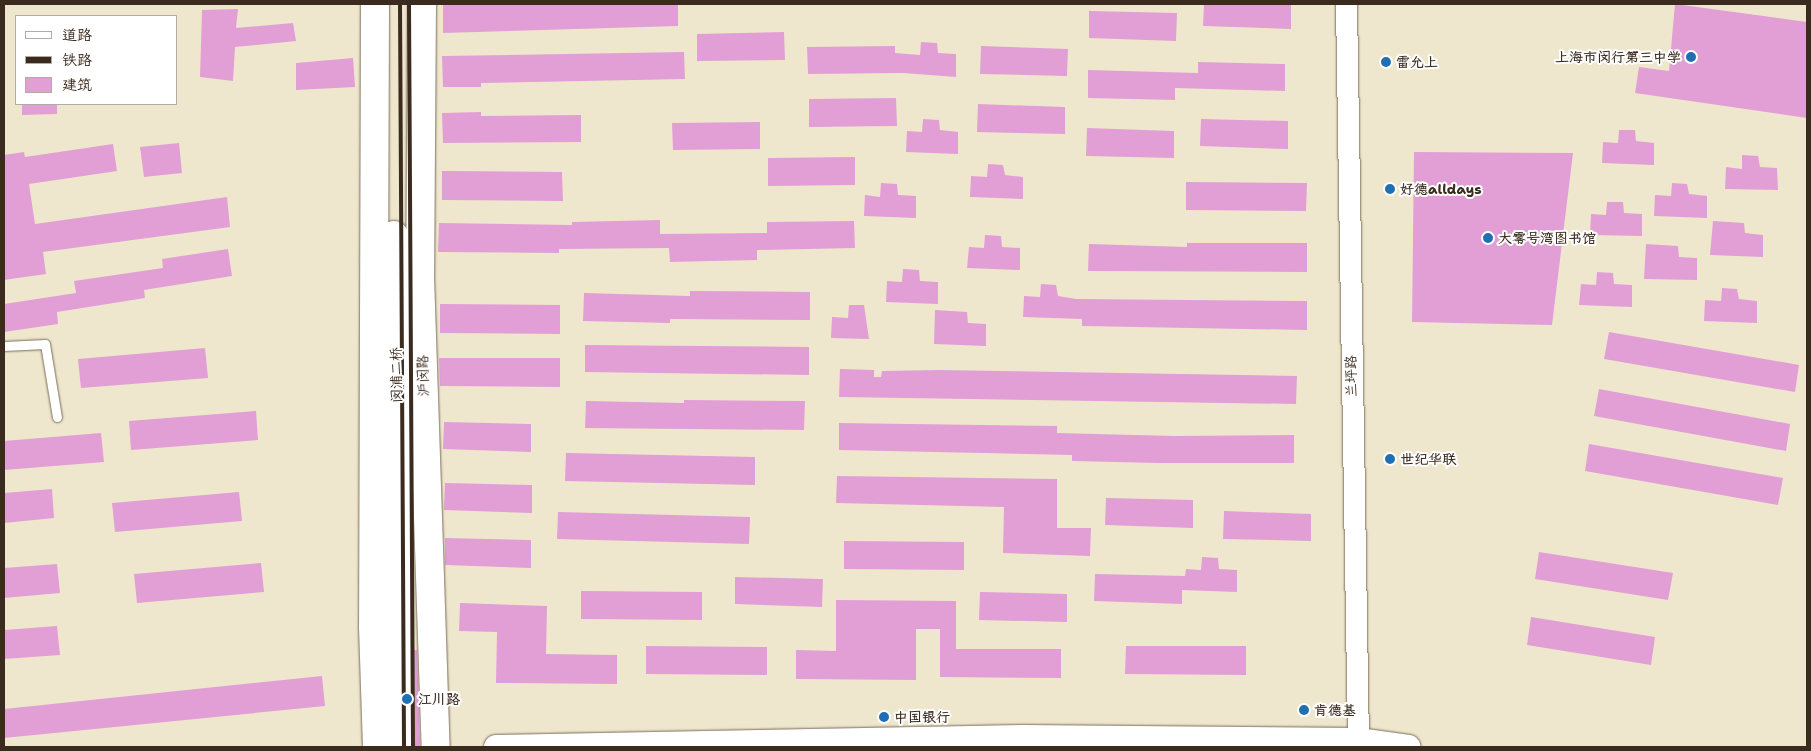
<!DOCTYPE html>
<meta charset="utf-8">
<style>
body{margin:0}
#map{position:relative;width:1811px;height:751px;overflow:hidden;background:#efe7cd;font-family:"Shantell Sans","LXGW WenKai TC",sans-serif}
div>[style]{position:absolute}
.building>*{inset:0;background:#e19fd6}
.roads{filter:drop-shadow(0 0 1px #7a6c5b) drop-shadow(0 0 1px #7a6c5b)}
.service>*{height:9px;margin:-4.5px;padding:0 4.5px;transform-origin:4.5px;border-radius:4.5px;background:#fff}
.tertiary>*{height:21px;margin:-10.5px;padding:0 10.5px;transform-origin:10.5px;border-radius:10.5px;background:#fff}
.secondary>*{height:24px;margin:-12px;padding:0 12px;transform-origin:12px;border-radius:12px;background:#fff}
.primary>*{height:28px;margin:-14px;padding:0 14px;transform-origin:14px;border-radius:14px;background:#fff}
.rail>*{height:4px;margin:-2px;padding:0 2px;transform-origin:2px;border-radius:2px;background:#3b2a1e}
.dots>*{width:14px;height:14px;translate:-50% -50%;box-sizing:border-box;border:2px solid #fff;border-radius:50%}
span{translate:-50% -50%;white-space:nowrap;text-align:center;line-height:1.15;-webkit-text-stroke:4px #fff;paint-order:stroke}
.poi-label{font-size:14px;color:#3b2a1e;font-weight:700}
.right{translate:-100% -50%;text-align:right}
.left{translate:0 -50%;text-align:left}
.street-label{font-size:14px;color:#3b2a1e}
.frame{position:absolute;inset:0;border:5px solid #3b2a1e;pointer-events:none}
.legend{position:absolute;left:15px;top:15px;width:162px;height:90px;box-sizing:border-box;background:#fff;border:1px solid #b1aaa5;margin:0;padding:6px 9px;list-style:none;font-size:15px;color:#3b2a1e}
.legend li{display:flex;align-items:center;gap:10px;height:25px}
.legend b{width:25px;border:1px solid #b1aaa5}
</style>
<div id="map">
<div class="building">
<div style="clip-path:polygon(443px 4px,678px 4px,678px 26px,443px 33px)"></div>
<div style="clip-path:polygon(1204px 4px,1291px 4px,1291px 29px,1203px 26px)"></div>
<div style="clip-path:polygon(1675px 4px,1807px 22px,1807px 118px,1635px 93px,1639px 67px,1669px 71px)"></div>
<div style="clip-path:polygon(238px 9px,236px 28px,293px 23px,296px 41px,235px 47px,233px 81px,200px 77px,202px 10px)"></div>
<div style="clip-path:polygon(1089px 11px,1177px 13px,1176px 41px,1089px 38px)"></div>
<div style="clip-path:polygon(784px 32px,785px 60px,697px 61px,697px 34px)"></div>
<div style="clip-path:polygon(921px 42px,937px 43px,938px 53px,956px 54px,956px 77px,903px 73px,808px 74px,807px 47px,895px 46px,895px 53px,920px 55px)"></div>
<div style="clip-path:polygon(981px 46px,1068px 49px,1067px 76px,980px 74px)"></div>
<div style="clip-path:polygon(684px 52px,685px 79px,481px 83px,481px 87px,443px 87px,442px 56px)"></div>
<div style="clip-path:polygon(353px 58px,355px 87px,296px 90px,296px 63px)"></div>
<div style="clip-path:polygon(1198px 62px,1285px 64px,1285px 91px,1175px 88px,1175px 100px,1088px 98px,1088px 70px,1198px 73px)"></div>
<div style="clip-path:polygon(896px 98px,897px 126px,809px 127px,809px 99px)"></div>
<div style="clip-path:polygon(22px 104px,57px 104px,57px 114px,22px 115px)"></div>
<div style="clip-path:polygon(978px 104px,1065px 107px,1065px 134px,977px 132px)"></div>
<div style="clip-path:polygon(481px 112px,481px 116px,581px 115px,581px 142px,443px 143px,442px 113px)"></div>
<div style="clip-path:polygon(923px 119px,939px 120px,940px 130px,958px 132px,958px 154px,906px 152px,907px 131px,922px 132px)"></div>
<div style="clip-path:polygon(1201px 119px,1288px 121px,1288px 149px,1200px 146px)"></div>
<div style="clip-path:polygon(760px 122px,760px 149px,673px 150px,672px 123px)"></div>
<div style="clip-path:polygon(1087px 128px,1174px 131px,1174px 158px,1086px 156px)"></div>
<div style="clip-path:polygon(1619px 130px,1635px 130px,1636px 141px,1654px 143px,1654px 165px,1602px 163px,1603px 142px,1618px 143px)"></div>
<div style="clip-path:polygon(179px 143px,182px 173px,144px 177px,140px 147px)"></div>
<div style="clip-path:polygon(113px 144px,117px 171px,29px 184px,35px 224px,227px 197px,230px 227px,43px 252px,46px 274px,4px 280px,4px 155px,24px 152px,25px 157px)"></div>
<div style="clip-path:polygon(1414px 152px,1573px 153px,1552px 325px,1412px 322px)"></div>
<div style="clip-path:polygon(1742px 155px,1758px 156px,1760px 167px,1777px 168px,1778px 190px,1725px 189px,1726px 167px,1742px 169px)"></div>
<div style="clip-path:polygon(855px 157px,855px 185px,768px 186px,768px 158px)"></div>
<div style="clip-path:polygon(988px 164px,1003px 165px,1005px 175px,1023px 177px,1023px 199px,970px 197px,971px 176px,987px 177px)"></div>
<div style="clip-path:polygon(442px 171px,562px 172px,563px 201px,442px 200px)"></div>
<div style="clip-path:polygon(1186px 182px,1307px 183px,1306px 211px,1186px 210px)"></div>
<div style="clip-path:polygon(881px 183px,897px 184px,898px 195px,916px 196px,916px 218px,864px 216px,865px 195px,880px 197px)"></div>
<div style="clip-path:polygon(1672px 183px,1687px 184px,1689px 194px,1707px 196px,1707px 218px,1654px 216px,1655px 195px,1671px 196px)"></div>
<div style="clip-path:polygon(1607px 202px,1623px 202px,1624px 213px,1642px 214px,1642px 236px,1590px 235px,1591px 214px,1606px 215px)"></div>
<div style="clip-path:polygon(660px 220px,660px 234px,767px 233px,767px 222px,854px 221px,855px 248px,757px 250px,757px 260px,670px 262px,669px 248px,559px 249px,559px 253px,438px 252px,439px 223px,572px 225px,572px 222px)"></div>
<div style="clip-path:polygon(1713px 221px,1744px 223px,1745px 233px,1763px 235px,1763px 257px,1710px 255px)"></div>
<div style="clip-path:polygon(985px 235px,1001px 236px,1002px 247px,1020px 248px,1020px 270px,967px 268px,969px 247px,984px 248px)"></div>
<div style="clip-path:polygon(1187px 243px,1307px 243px,1307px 272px,1088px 271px,1089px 244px,1187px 247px)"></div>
<div style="clip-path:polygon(1646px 244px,1678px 246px,1679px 257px,1697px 258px,1697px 280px,1644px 279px)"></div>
<div style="clip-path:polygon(228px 249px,232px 276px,144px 290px,145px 298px,57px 312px,58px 324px,4px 332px,4px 304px,76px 293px,74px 281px,163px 268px,162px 259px)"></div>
<div style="clip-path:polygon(903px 269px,919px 270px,920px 281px,938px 282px,938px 304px,886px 302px,887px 281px,902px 282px)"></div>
<div style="clip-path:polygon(1597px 272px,1613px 273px,1614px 284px,1632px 285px,1632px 307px,1579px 305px,1581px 284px,1596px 285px)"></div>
<div style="clip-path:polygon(1041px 284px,1056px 285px,1058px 296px,1076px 299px,1307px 301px,1307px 330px,1082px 326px,1082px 319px,1023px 317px,1024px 296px,1040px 297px)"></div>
<div style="clip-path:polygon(1722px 288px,1737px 289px,1739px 299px,1757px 301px,1757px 323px,1704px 321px,1705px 300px,1721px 301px)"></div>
<div style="clip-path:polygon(690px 291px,810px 292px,810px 320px,670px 319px,670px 323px,583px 321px,584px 293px,690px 296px)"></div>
<div style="clip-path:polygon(440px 304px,560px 305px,560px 334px,440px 333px)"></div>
<div style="clip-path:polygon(849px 305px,864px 305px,869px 339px,831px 338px,832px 317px,848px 318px)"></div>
<div style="clip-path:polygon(935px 310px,967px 312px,968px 323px,986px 324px,986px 346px,934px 344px)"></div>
<div style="clip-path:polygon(1609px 332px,1799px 365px,1795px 392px,1604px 359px)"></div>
<div style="clip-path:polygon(585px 345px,809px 347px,809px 375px,585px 372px)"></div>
<div style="clip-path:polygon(205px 348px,208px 378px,81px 388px,78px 359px)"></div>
<div style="clip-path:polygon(439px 358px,560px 358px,560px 387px,440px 386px)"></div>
<div style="clip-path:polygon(840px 369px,874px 370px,874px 377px,881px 377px,882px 371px,938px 370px,1297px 376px,1296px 404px,839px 397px)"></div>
<div style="clip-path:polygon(1599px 389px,1790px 424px,1786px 451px,1594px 416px)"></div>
<div style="clip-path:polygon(684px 400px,805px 401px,804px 430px,585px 428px,586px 401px,684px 403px)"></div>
<div style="clip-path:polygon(256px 411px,258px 440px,131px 450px,129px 421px)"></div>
<div style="clip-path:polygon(444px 422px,531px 424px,531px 452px,443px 449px)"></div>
<div style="clip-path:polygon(839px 423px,1057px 426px,1057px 433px,1174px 436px,1294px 435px,1294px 463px,1159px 463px,1072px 461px,1072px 455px,839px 450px)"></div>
<div style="clip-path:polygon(101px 433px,104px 462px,4px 470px,4px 441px)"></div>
<div style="clip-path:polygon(1589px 444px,1783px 478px,1778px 505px,1585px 471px)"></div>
<div style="clip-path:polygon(566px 453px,755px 457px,755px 485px,565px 481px)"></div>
<div style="clip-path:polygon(837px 476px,1057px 479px,1057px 528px,1091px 528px,1090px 556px,1003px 553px,1004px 507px,836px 503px)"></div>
<div style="clip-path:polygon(445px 483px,532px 485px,532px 513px,444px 510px)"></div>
<div style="clip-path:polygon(52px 489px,54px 518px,4px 523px,4px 493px)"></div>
<div style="clip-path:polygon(239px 492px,242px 521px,115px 532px,112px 503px)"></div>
<div style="clip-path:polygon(1106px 498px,1193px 500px,1193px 528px,1105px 525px)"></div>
<div style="clip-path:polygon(1224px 511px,1311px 514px,1311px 541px,1223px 539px)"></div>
<div style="clip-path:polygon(558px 512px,750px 517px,749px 544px,557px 539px)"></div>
<div style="clip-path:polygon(445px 538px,531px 540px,531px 568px,445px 565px)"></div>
<div style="clip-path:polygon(844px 541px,964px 542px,964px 570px,844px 569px)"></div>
<div style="clip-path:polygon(1539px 552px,1673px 573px,1668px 600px,1535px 579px)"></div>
<div style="clip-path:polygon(1202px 557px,1218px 558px,1219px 569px,1237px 570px,1237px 592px,1182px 590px,1182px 604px,1094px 601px,1095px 574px,1185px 576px,1186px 569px,1201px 570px)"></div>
<div style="clip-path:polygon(261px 563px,264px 592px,137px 603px,134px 574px)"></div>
<div style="clip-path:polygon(57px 564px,60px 593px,4px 598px,4px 568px)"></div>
<div style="clip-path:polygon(735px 577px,823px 579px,822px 607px,735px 604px)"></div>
<div style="clip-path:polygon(581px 591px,702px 592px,702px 620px,581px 619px)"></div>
<div style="clip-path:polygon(980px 592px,1067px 594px,1067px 622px,979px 620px)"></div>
<div style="clip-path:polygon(836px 600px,956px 601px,956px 649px,1061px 649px,1061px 678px,940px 677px,940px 629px,916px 629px,916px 680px,796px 679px,796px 650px,836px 651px)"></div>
<div style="clip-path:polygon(460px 603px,547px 606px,546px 654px,617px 655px,617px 684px,496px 683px,497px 632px,459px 631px)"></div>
<div style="clip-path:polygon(1531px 617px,1655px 637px,1651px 665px,1527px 645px)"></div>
<div style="clip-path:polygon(57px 626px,60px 655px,4px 659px,4px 630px)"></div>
<div style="clip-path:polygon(646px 646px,767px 647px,767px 675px,646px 674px)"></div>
<div style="clip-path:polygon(1126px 646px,1246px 646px,1246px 675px,1125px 674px)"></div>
<div style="clip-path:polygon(414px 650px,417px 650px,420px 747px,415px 747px)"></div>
<div style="clip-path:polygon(322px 676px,325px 706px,4px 738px,4px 709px)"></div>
</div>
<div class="roads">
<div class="service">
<div style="left:4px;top:346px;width:41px;rotate:-2.8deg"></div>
<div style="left:45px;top:344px;width:74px;rotate:80.7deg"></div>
</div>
<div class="tertiary">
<div style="left:1346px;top:4px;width:743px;rotate:89.07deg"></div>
</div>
<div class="secondary">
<div style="left:496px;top:747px;width:527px;rotate:-1.09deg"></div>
<div style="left:1023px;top:737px;width:335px;rotate:0.5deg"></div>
<div style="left:1358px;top:740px;width:51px;rotate:7.8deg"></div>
</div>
<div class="primary">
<div style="left:375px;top:4px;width:623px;rotate:90.18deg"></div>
<div style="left:373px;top:627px;width:120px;rotate:88.1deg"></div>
<div style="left:422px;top:4px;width:272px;rotate:90.4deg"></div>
<div style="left:420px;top:276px;width:471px;rotate:88.1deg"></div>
<div style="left:394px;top:235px;width:512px;rotate:89.44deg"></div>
</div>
</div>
<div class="rail">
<div style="left:400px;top:4px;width:743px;rotate:89.69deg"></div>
<div style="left:409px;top:4px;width:743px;rotate:89.69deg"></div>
</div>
<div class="dots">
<div style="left:1691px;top:57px;background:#1f6fb2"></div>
<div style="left:1386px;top:62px;background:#1f6fb2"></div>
<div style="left:1390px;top:189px;background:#1f6fb2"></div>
<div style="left:1488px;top:238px;background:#1f6fb2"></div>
<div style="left:1390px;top:459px;background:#1f6fb2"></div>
<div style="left:407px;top:699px;background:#1f6fb2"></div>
<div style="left:1304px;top:710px;background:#1f6fb2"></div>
<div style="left:884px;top:717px;background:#1f6fb2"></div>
</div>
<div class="poi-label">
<span class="right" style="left:1681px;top:57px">上海市闵行第三中学</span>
<span class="left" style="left:1396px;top:62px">雷允上</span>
<span class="left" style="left:1400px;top:189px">好德alldays</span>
<span class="left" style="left:1498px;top:238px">大零号湾图书馆</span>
<span class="left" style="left:1400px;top:459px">世纪华联</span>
<span class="left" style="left:418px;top:699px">江川路</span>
<span class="left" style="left:1314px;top:710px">肯德基</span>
<span class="left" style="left:894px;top:717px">中国银行</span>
</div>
<div class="street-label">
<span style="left:396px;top:375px;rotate:-91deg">闵浦二桥</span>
<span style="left:423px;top:376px;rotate:-92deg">沪闵路</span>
<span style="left:1351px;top:376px;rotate:-91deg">兰坪路</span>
</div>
<div class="frame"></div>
<ul class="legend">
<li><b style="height:6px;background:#fff"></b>道路</li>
<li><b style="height:6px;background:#3b2a1e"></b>铁路</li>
<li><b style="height:14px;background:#e19fd6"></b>建筑</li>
</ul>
</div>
